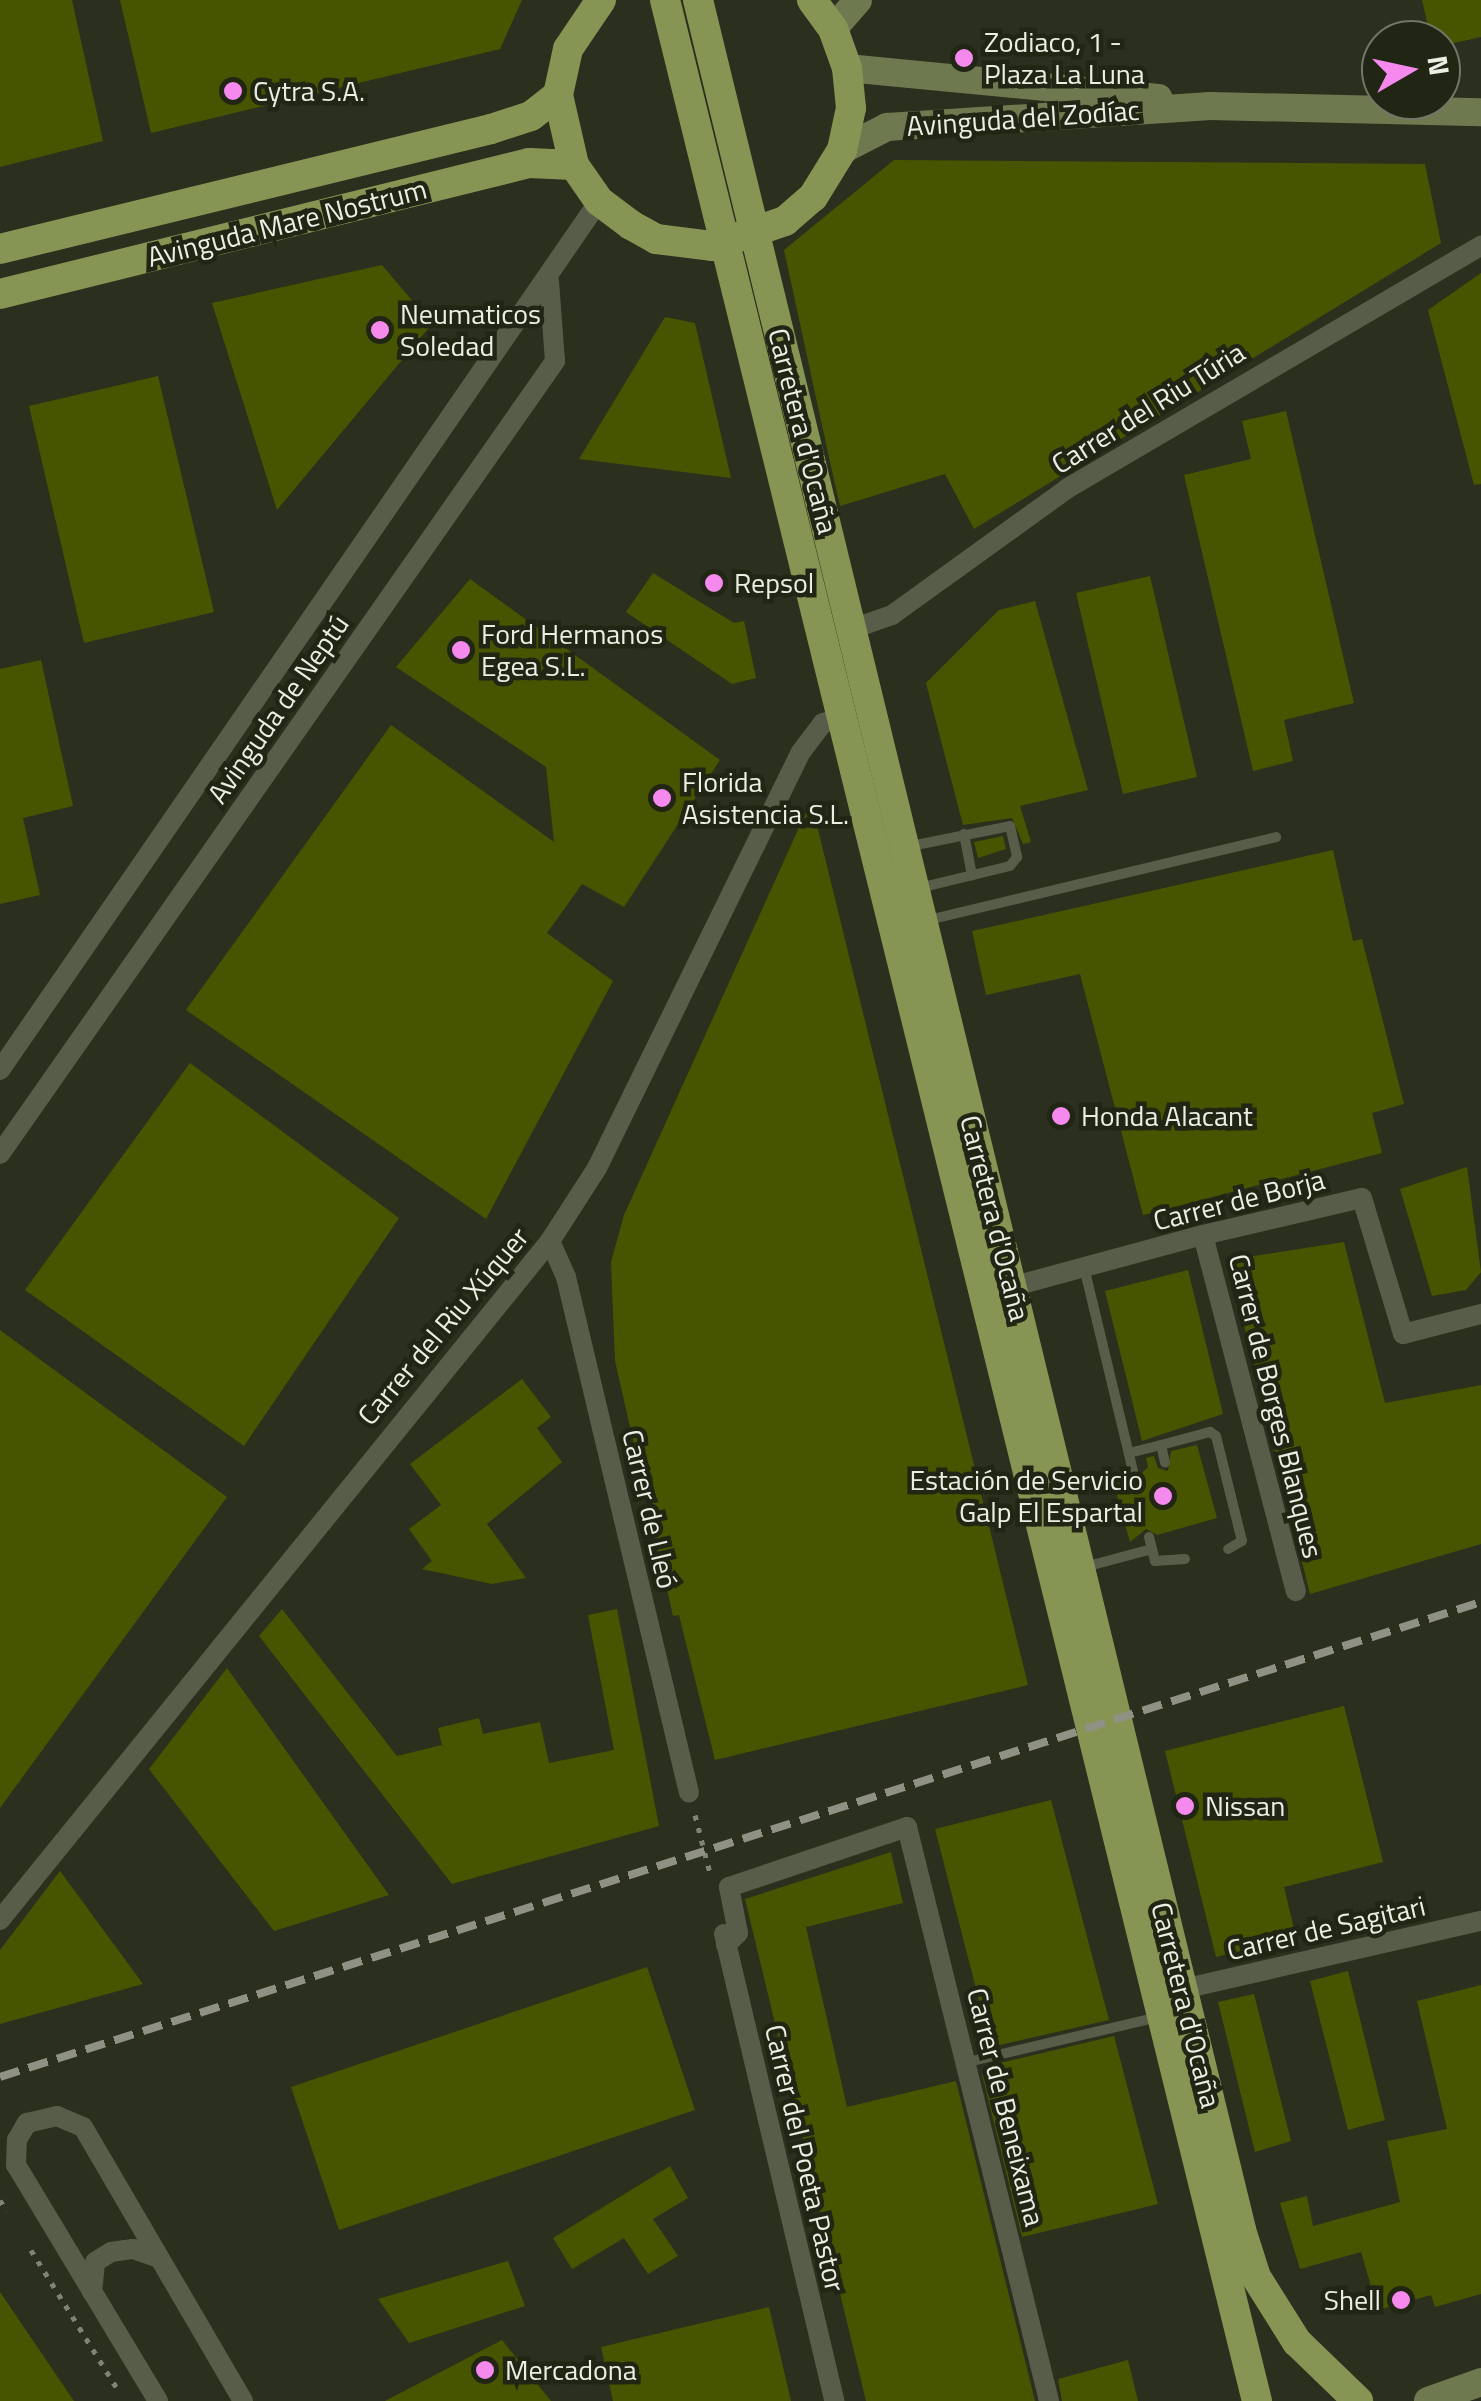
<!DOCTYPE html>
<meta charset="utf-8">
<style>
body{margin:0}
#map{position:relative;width:1481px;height:2401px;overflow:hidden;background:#2b2f1d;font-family:"Titillium Web",sans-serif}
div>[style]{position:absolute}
.building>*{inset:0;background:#485500}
.path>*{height:5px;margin-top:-2.5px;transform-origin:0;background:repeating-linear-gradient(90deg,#808475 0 5px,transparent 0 13px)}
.lane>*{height:10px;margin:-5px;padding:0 5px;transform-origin:5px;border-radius:5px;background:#585d4a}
.street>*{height:20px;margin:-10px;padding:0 10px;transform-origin:10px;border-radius:10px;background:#585d4a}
.secondary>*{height:28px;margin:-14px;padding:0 14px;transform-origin:14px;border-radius:14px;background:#6f794f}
.primary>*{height:30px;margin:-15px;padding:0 15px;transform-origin:15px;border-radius:15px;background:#879554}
.rail>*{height:8px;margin-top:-4px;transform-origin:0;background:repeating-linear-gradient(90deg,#8e9183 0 20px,transparent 0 30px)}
.dots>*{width:28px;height:28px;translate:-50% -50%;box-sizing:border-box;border:5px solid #212514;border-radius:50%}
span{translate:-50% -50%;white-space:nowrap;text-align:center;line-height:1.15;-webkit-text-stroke:9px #212514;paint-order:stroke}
.poi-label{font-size:28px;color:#ebeee3}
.left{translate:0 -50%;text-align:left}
.right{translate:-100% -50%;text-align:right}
.street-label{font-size:28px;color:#ebeee3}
.north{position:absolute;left:1361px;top:20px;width:100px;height:100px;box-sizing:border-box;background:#212514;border:2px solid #727567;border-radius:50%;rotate:81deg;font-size:28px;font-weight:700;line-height:40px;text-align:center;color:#ebeee3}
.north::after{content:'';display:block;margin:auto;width:35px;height:45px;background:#f589ee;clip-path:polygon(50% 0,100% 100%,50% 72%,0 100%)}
</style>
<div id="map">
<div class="building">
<div style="clip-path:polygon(0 0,72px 0,103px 141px,0 167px)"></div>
<div style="clip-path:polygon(120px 0,522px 0,500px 49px,151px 133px)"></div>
<div style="clip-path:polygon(1422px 0,1481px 0,1481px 37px,1441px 46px,1431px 40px)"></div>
<div style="clip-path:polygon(894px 160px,1425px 164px,1441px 243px,974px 529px,945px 474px,840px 506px,830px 462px,784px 250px)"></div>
<div style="clip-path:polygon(382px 265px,432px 324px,277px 510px,212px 303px)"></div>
<div style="clip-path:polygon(1481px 273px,1481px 484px,1474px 485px,1428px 310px)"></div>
<div style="clip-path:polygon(665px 317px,695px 323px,731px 478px,579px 459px)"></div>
<div style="clip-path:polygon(158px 376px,214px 612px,84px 643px,29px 406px)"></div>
<div style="clip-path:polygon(1286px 411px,1354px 703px,1284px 720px,1293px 761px,1253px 771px,1184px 475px,1251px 459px,1242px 421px)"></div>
<div style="clip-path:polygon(653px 573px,734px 623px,744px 621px,756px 678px,732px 684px,626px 612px)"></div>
<div style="clip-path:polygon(1150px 576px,1197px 777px,1123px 794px,1076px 593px)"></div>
<div style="clip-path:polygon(470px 579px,720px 760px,624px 907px,582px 884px,547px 933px,613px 981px,486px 1219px,186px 1010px,391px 725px,554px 842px,546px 767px,396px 667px)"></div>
<div style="clip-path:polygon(1035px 601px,1088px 790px,1020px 806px,1031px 842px,1023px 844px,1012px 818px,963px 825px,926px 683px,999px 610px)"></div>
<div style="clip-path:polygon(41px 660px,73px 806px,23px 818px,40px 895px,0 904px,0 669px)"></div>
<div style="clip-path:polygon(811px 801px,1028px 1685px,715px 1760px,679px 1615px,673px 1616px,615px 1361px,611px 1262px,624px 1215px)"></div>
<div style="clip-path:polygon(1003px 836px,1006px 849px,978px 858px,974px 842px)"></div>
<div style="clip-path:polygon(1333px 850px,1353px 941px,1362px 939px,1404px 1104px,1372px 1113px,1382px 1153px,1143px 1215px,1080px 974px,986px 995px,972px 931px)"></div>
<div style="clip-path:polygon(190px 1063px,399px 1218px,244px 1446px,25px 1290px)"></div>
<div style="clip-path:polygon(1467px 1167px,1481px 1272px,1466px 1290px,1432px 1296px,1400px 1189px)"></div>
<div style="clip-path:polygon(1344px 1242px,1385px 1403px,1481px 1385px,1481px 1544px,1310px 1594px,1228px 1260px)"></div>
<div style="clip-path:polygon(1188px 1270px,1223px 1414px,1142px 1441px,1105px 1291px)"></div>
<div style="clip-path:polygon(0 1330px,227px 1497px,0 1808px)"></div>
<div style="clip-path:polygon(522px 1379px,551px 1417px,537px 1428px,562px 1462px,487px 1524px,526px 1578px,492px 1584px,422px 1569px,432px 1561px,409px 1529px,441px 1505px,410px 1464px)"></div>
<div style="clip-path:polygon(1197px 1445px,1217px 1518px,1157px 1535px,1146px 1529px,1130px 1542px,1112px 1477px,1136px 1479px,1148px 1467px,1146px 1458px,1154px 1456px,1158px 1468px,1168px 1471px,1171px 1451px)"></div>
<div style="clip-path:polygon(282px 1609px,397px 1756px,442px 1745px,438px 1728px,479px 1718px,483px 1734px,540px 1722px,549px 1763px,614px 1750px,588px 1615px,617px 1609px,659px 1826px,452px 1884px,259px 1636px)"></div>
<div style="clip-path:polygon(227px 1668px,389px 1895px,274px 1931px,149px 1769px)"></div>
<div style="clip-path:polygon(1344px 1706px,1383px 1862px,1284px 1887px,1296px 1937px,1216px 1957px,1165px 1751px)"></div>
<div style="clip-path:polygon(1051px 1800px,1109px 2020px,991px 2047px,935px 1829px)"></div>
<div style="clip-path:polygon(891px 1852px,903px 1903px,806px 1927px,847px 2107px,956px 2081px,1035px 2401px,866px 2401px,745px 1899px)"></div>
<div style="clip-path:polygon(60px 1871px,143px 1984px,0 2024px,0 1950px)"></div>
<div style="clip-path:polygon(647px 1967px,695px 2110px,339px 2230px,291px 2087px)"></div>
<div style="clip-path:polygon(1348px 1971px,1385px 2120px,1348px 2130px,1310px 1981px)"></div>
<div style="clip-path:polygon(1481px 1985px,1481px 2294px,1435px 2307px,1431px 2295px,1378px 2310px,1361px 2252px,1300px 2269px,1280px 2203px,1307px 2196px,1313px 2226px,1400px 2202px,1387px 2141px,1447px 2129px,1417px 2001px)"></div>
<div style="clip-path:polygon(1254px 1994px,1291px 2141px,1255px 2152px,1218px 2002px)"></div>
<div style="clip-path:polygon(1114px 2036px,1158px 2204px,1022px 2237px,982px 2074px,996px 2071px,996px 2064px)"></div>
<div style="clip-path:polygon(670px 2166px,688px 2198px,653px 2219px,678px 2256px,648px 2274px,624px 2238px,572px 2269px,553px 2238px)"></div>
<div style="clip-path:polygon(508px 2261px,525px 2306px,409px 2343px,378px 2299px)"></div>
<div style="clip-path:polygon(0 2292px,74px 2401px,0 2401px)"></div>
<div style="clip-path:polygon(769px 2307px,791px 2401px,613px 2401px,601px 2347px)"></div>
<div style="clip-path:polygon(502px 2340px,551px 2401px,385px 2401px)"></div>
<div style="clip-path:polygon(1128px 2360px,1138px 2401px,1062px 2401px,1058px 2379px)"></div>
</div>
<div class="path">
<div style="left:695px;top:1815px;width:64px;rotate:75.5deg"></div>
<div style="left:0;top:2200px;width:13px;rotate:58deg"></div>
<div style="left:31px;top:2250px;width:165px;rotate:58.1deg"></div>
</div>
<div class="lane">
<div style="left:964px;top:834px;width:42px;rotate:79deg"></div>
<div style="left:906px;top:847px;width:106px;rotate:-11.4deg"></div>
<div style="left:1010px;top:826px;width:32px;rotate:77deg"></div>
<div style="left:1017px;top:857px;width:11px;rotate:128deg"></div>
<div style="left:1010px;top:866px;width:94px;rotate:166.4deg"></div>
<div style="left:924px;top:921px;width:362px;rotate:-13.4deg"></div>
<div style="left:1084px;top:1267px;width:210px;rotate:76.5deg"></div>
<div style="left:1161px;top:1445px;width:51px;rotate:-14.9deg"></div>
<div style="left:1210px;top:1432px;width:7px;rotate:34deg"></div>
<div style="left:1216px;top:1436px;width:108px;rotate:76.1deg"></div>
<div style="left:1242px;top:1541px;width:16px;rotate:150deg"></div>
<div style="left:1129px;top:1453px;width:33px;rotate:-14deg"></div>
<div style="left:1161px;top:1445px;width:18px;rotate:77deg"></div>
<div style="left:1149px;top:1537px;width:25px;rotate:76deg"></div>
<div style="left:1155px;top:1561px;width:30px;rotate:-4deg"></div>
<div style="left:1081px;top:1568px;width:73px;rotate:-15deg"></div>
<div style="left:968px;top:2062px;width:195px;rotate:-13.3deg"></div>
</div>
<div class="street">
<div style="left:852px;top:629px;width:42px;rotate:-19.3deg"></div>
<div style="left:892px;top:615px;width:217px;rotate:-35.8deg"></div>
<div style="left:1068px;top:488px;width:479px;rotate:-30.4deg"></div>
<div style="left:0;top:1070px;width:1055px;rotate:-55.42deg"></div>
<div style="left:0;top:1154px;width:968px;rotate:-55.01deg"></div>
<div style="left:555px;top:361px;width:80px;rotate:-94.3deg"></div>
<div style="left:1203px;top:1235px;width:368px;rotate:75.4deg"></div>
<div style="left:550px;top:1241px;width:39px;rotate:66deg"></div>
<div style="left:566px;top:1277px;width:530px;rotate:76.59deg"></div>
<div style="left:1007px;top:1294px;width:8px;rotate:-60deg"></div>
<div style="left:1011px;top:1287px;width:199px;rotate:-15.2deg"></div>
<div style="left:1203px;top:1235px;width:163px;rotate:-13.1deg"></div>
<div style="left:1362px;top:1198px;width:142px;rotate:73.2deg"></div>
<div style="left:1403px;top:1334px;width:81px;rotate:-14.4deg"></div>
<div style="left:0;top:1920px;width:874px;rotate:-50.99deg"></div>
<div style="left:550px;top:1241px;width:87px;rotate:-57.2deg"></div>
<div style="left:597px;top:1168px;width:463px;rotate:-63.9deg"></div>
<div style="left:801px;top:752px;width:36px;rotate:-53deg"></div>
<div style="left:823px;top:723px;width:20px;rotate:-15deg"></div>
<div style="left:724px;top:1934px;width:480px;rotate:76.7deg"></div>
<div style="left:726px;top:1945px;width:17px;rotate:-45deg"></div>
<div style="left:738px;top:1933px;width:47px;rotate:-101.1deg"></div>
<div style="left:729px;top:1887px;width:188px;rotate:-18.6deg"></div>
<div style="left:907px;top:1827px;width:591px;rotate:76.1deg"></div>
<div style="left:1183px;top:1989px;width:306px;rotate:-12.9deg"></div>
<div style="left:92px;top:2292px;width:30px;rotate:-84deg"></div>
<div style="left:95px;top:2262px;width:19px;rotate:-32deg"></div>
<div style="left:111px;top:2252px;width:22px;rotate:-8deg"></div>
<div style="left:133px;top:2249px;width:24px;rotate:19deg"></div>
<div style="left:158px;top:2401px;width:275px;rotate:-121deg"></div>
<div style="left:16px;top:2165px;width:25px;rotate:-88deg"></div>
<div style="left:17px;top:2140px;width:20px;rotate:-60deg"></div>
<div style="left:27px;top:2123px;width:31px;rotate:-13deg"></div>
<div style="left:57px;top:2116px;width:28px;rotate:23deg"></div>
<div style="left:83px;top:2127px;width:317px;rotate:59.7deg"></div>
</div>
<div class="secondary">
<div style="left:833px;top:29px;width:38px;rotate:-49deg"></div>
<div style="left:847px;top:68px;width:313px;rotate:5.5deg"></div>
<div style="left:842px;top:150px;width:51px;rotate:-27.1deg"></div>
<div style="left:887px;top:127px;width:324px;rotate:-3.7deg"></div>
<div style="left:1210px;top:106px;width:271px;rotate:1.3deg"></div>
<div style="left:1428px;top:2401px;width:56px;rotate:-19.7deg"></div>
</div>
<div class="primary">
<div style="left:601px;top:0;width:59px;rotate:124deg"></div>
<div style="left:568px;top:49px;width:47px;rotate:102.3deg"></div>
<div style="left:558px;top:95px;width:72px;rotate:77.1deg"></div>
<div style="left:574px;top:165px;width:44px;rotate:55.2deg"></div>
<div style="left:599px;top:201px;width:40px;rotate:37deg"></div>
<div style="left:631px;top:225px;width:29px;rotate:29deg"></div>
<div style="left:656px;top:239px;width:56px;rotate:7.1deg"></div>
<div style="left:712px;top:246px;width:77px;rotate:-18.9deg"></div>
<div style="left:785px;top:221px;width:37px;rotate:-41deg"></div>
<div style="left:813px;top:197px;width:55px;rotate:-58.3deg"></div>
<div style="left:842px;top:150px;width:43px;rotate:-77.9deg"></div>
<div style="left:851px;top:108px;width:40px;rotate:-95.7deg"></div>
<div style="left:847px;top:68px;width:41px;rotate:-109.7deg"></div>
<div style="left:833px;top:29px;width:36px;rotate:-126deg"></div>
<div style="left:665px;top:0;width:2473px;rotate:76.15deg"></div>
<div style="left:698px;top:0;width:2295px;rotate:76.31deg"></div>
<div style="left:1241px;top:2230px;width:49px;rotate:72.3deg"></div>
<div style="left:1256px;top:2277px;width:77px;rotate:57.8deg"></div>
<div style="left:1297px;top:2342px;width:85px;rotate:44deg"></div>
<div style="left:0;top:249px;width:505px;rotate:-13.73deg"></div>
<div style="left:491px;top:129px;width:42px;rotate:-18deg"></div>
<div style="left:531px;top:116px;width:34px;rotate:-38deg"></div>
<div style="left:0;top:294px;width:545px;rotate:-13.91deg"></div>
<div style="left:529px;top:163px;width:45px;rotate:2.5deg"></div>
</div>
<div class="rail">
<div style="left:0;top:2077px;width:1555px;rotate:-17.78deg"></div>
</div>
<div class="dots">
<div style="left:964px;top:58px;background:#f589ee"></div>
<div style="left:233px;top:91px;background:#f589ee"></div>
<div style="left:380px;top:330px;background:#f589ee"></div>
<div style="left:714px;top:583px;background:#f589ee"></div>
<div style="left:461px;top:650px;background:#f589ee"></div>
<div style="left:662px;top:798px;background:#f589ee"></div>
<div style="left:1061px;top:1116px;background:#f589ee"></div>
<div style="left:1163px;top:1496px;background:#f589ee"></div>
<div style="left:1185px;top:1806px;background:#f589ee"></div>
<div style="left:1401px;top:2300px;background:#f589ee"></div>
<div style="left:485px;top:2370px;background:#f589ee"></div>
</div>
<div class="poi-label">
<span class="left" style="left:984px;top:58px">Zodiaco, 1 -<br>Plaza La Luna</span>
<span class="left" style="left:253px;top:91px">Cytra S.A.</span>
<span class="left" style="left:400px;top:330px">Neumaticos<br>Soledad</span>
<span class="left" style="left:734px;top:583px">Repsol</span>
<span class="left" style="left:481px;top:650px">Ford Hermanos<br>Egea S.L.</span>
<span class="left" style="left:682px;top:798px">Florida<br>Asistencia S.L.</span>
<span class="left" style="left:1081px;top:1116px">Honda Alacant</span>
<span class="right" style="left:1143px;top:1496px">Estación de Servicio<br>Galp El Espartal</span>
<span class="left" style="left:1205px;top:1806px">Nissan</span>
<span class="right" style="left:1381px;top:2300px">Shell</span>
<span class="left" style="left:505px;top:2370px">Mercadona</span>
</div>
<div class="street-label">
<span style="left:1023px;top:118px;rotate:-4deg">Avinguda del Zodíac</span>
<span style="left:287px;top:223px;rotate:-14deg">Avinguda Mare Nostrum</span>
<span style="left:1148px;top:408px;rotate:-32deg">Carrer del Riu Túria</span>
<span style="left:803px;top:431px;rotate:76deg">Carretera d'Ocaña</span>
<span style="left:278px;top:709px;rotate:-55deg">Avinguda de Neptú</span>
<span style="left:1239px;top:1200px;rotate:-14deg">Carrer de Borja</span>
<span style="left:995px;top:1218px;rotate:76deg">Carretera d'Ocaña</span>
<span style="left:443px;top:1326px;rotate:-50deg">Carrer del Riu Xúquer</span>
<span style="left:1276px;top:1406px;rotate:76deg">Carrer de Borges Blanques</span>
<span style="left:650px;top:1509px;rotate:77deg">Carrer de Lleó</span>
<span style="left:1326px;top:1928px;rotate:-13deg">Carrer de Sagitari</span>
<span style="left:1186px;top:2005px;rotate:76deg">Carretera d'Ocaña</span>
<span style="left:1006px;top:2107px;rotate:76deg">Carrer de Beneixama</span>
<span style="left:805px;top:2158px;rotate:77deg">Carrer del Poeta Pastor</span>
</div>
<div class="north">N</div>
</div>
